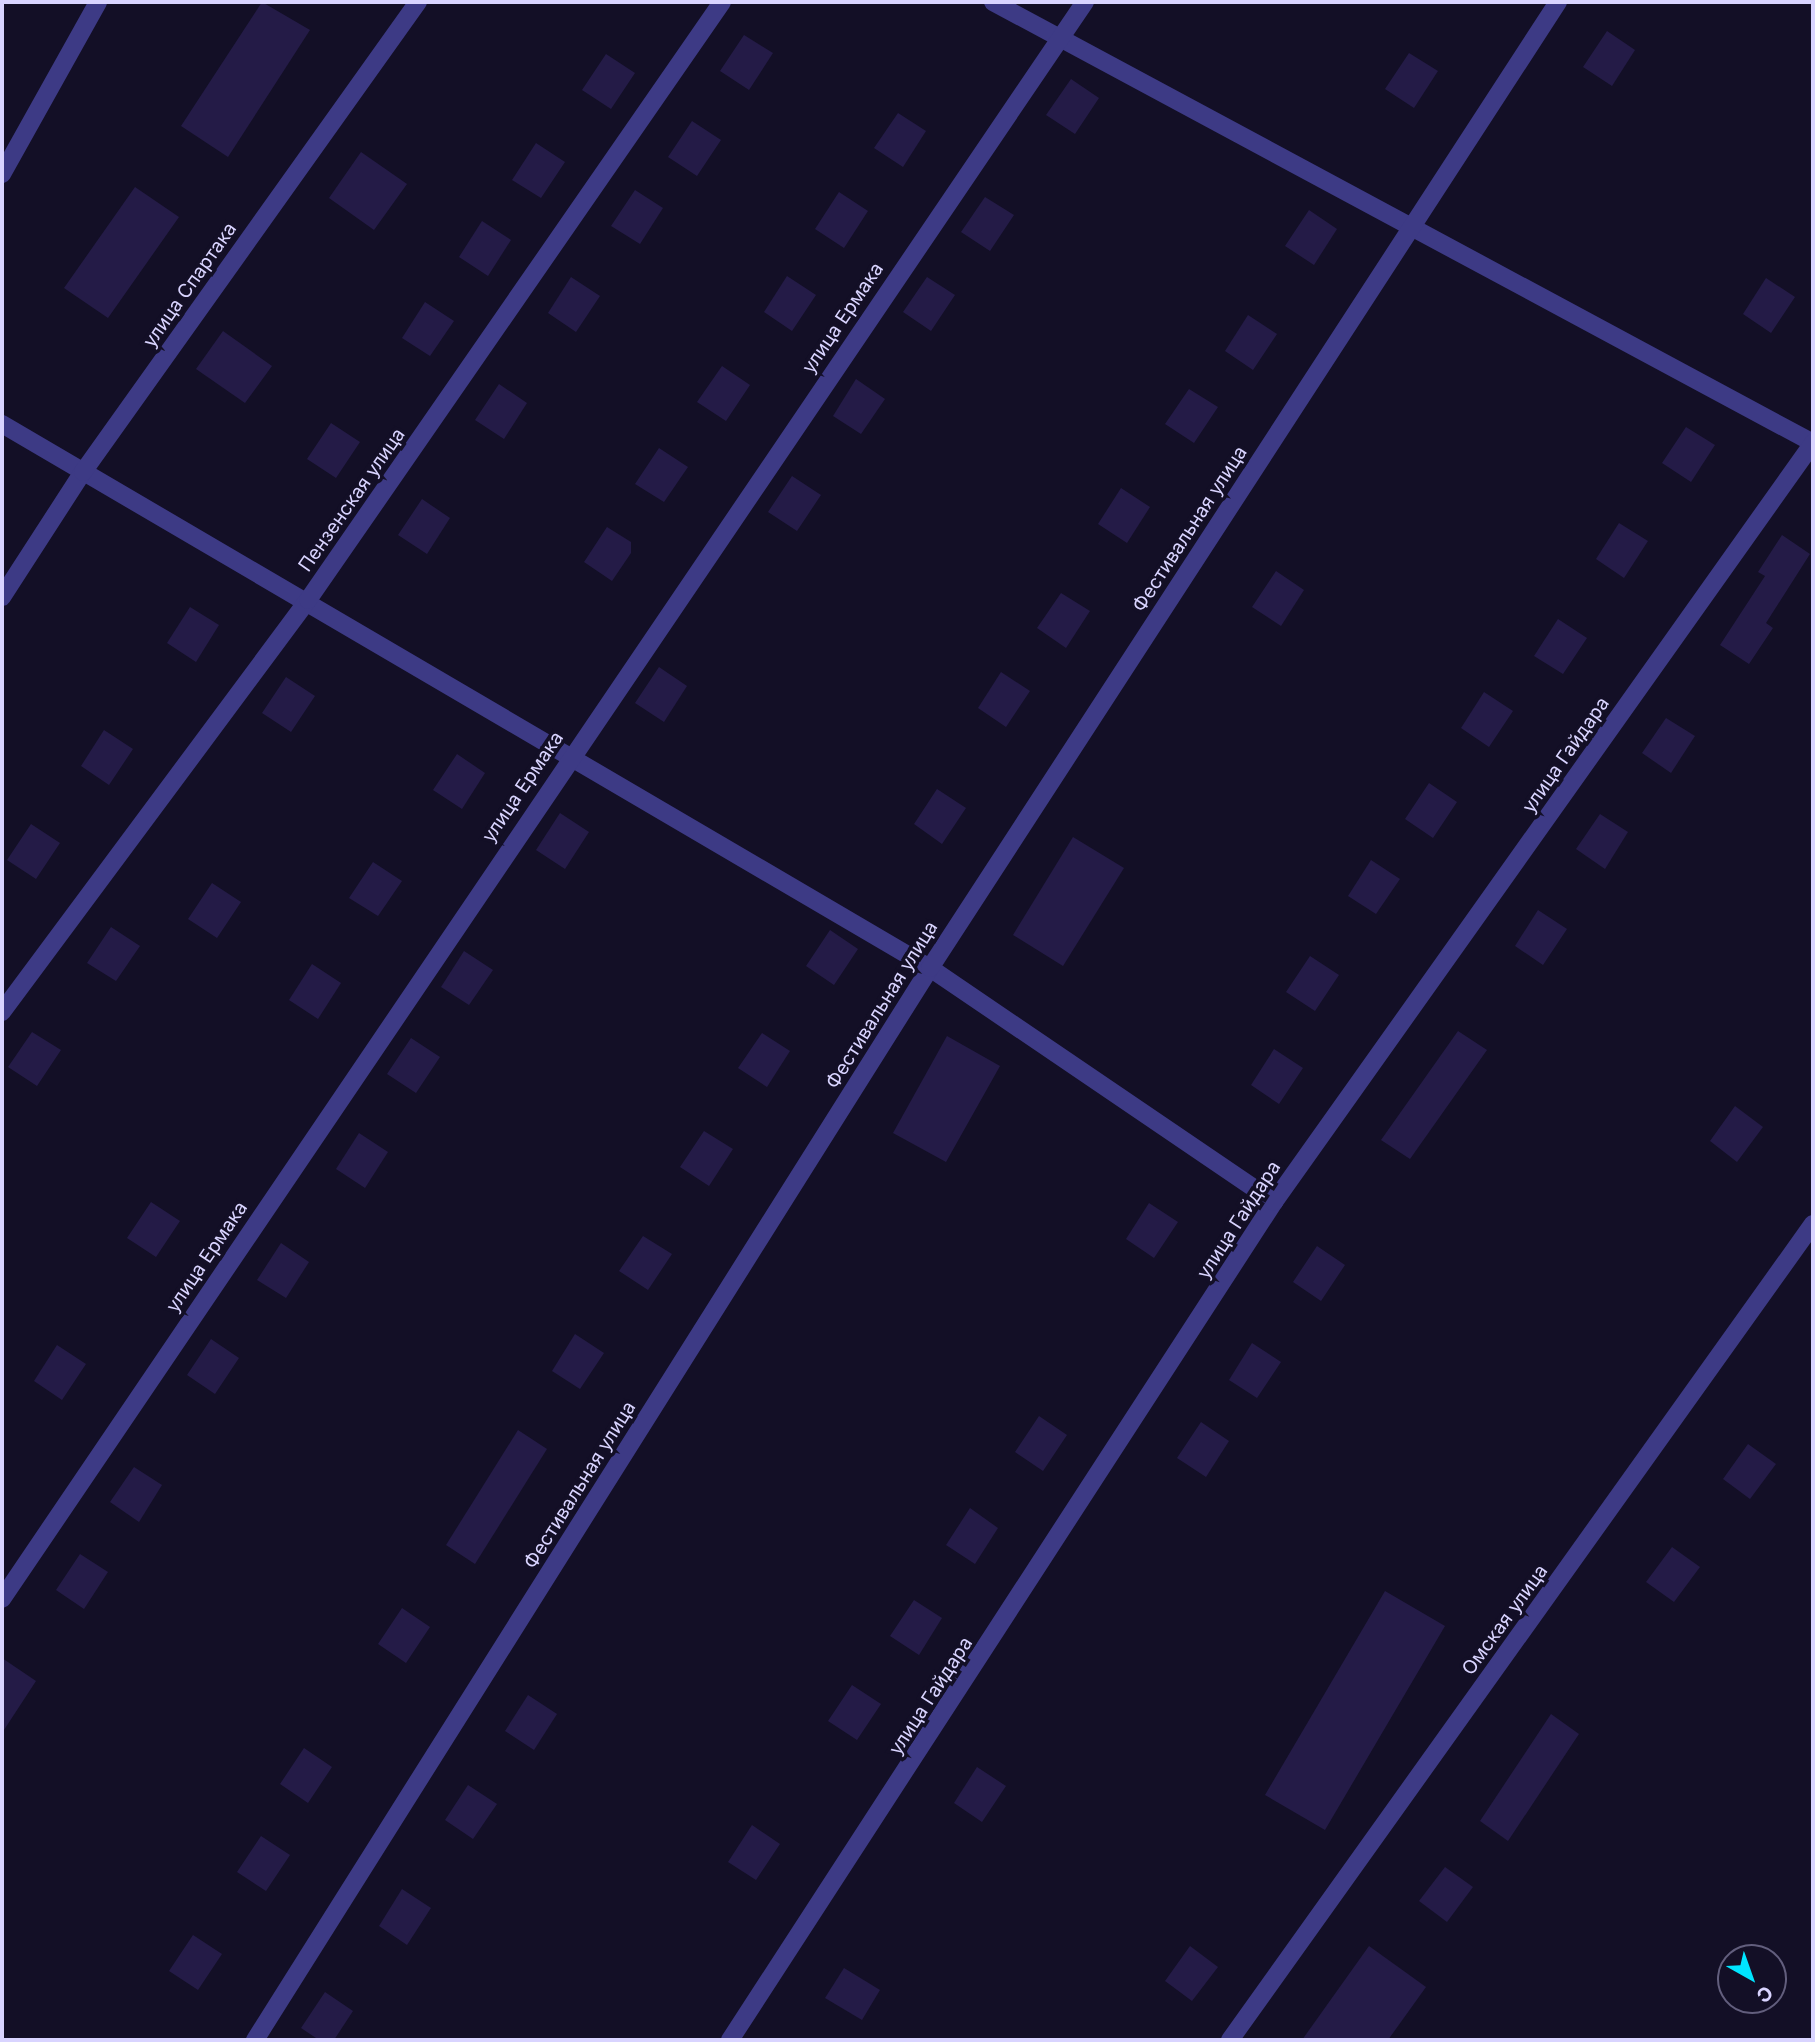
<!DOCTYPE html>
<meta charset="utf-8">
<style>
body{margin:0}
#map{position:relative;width:1815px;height:2042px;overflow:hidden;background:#130f26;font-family:Inter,sans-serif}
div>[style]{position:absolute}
.building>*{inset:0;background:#241b47}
.minor>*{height:18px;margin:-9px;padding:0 9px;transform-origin:9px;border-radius:9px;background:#3d3a85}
span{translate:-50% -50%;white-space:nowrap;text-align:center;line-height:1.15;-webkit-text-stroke:7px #130f26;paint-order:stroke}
.street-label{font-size:19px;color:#d9d4ff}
.frame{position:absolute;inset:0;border:4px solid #d9d4ff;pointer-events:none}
.north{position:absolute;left:1717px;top:1944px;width:70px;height:70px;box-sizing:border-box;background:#130f26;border:2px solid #625e7d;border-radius:50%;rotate:140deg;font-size:19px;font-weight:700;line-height:28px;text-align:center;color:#d9d4ff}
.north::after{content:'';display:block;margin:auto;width:24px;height:32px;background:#00e5ff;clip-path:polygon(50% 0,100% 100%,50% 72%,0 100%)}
</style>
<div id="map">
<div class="building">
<div style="clip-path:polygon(262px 2px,310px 30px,228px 157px,181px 126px)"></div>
<div style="clip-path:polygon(1607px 31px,1635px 50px,1612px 86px,1583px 67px)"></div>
<div style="clip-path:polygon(744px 35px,773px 53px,749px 90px,720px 71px)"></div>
<div style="clip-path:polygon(1409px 53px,1438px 71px,1414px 108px,1385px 89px)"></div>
<div style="clip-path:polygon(606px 54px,635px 73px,611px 109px,582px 90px)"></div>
<div style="clip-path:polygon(1071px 79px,1099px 98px,1075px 134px,1046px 115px)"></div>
<div style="clip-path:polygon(898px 113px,926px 131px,903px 167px,874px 148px)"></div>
<div style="clip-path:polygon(692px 121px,721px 140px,697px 176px,668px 157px)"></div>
<div style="clip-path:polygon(536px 143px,565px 162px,541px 198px,512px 180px)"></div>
<div style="clip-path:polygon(361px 152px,407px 184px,374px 230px,329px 198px)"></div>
<div style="clip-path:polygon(135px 187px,179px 217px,108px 318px,64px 288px)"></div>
<div style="clip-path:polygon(635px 190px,663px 208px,640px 244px,611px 226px)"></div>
<div style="clip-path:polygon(839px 192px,868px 211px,844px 248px,815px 229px)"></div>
<div style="clip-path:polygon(985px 197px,1014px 215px,990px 251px,961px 232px)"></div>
<div style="clip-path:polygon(1309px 210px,1337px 229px,1314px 265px,1285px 246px)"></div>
<div style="clip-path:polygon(482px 221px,511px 240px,488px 276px,459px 257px)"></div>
<div style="clip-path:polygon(787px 276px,816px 295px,792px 331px,764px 312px)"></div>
<div style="clip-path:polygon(571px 277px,600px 296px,576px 332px,548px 313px)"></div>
<div style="clip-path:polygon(927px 277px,955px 295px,931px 331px,903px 312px)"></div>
<div style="clip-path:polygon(1766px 278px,1795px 297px,1771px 333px,1743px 314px)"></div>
<div style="clip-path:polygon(425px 302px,454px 321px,430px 356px,402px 338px)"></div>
<div style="clip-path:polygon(1248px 315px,1277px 334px,1253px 370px,1225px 351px)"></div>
<div style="clip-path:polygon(223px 331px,272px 366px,245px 403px,196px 369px)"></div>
<div style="clip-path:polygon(722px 366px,750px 385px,726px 421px,697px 402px)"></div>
<div style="clip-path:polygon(856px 379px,885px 399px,861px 434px,833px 416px)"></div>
<div style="clip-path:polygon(499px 384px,527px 403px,504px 439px,475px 420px)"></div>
<div style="clip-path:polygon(1189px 389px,1218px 407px,1194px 443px,1165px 424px)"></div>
<div style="clip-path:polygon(331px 423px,360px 442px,336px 478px,307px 459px)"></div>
<div style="clip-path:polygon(1686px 427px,1715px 445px,1691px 482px,1662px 463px)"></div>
<div style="clip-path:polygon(659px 448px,688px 467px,664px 502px,635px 484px)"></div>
<div style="clip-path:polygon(792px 476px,821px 495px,797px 531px,768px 512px)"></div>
<div style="clip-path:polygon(1121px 488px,1150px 507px,1127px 543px,1098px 524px)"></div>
<div style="clip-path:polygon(422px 499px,450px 518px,427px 554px,398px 535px)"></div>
<div style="clip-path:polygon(1619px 523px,1648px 541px,1624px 578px,1596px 559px)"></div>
<div style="clip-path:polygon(607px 527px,631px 542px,631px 553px,612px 581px,584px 562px)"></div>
<div style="clip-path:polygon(1782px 535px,1810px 554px,1766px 623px,1773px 628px,1749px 664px,1720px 645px,1765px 576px,1758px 572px)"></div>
<div style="clip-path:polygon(1276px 571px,1304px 590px,1281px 626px,1252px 607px)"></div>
<div style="clip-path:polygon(1061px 593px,1090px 611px,1066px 648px,1037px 628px)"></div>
<div style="clip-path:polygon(190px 607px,219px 625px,196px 662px,167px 643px)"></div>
<div style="clip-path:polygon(1558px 619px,1587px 638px,1563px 674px,1534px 656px)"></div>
<div style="clip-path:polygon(659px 667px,687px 686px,664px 722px,635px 703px)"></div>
<div style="clip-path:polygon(1001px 672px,1030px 691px,1006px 727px,978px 708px)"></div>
<div style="clip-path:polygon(286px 677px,315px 696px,291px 732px,262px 713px)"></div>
<div style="clip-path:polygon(1484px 692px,1513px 711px,1489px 747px,1461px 728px)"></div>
<div style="clip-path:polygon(1666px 718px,1695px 736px,1671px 773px,1642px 753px)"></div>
<div style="clip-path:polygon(104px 730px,133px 749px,109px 785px,81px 766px)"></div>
<div style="clip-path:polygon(457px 754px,485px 773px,462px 809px,433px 790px)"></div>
<div style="clip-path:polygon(1429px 783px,1457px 802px,1433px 838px,1405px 819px)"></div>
<div style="clip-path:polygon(937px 789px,966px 808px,942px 844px,914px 824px)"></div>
<div style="clip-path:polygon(560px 813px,589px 832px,565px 869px,536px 850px)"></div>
<div style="clip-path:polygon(1600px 814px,1628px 832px,1605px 869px,1576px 849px)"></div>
<div style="clip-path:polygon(31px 824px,60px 843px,36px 879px,7px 860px)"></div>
<div style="clip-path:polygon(1073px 837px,1124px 868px,1063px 966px,1013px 935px)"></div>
<div style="clip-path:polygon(1371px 860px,1400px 879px,1376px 914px,1348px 896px)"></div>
<div style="clip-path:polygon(373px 862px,402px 881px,378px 916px,349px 898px)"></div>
<div style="clip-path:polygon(212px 883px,241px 902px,217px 938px,188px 919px)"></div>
<div style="clip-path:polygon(1538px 910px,1567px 929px,1543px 965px,1515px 946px)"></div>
<div style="clip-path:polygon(111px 927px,140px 946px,116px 981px,87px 963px)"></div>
<div style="clip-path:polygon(830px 930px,858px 949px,834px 985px,806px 966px)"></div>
<div style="clip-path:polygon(464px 951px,493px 970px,469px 1005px,441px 987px)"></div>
<div style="clip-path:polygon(1310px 956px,1339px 975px,1315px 1011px,1286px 992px)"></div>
<div style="clip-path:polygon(312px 964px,341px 983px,318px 1019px,289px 1000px)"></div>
<div style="clip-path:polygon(1458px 1031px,1487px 1050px,1410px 1159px,1381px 1140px)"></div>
<div style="clip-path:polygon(32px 1032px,61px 1050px,37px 1086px,8px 1067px)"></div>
<div style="clip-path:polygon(762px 1033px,790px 1051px,767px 1087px,738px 1068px)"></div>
<div style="clip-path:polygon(947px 1036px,1000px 1066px,946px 1162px,893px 1133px)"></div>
<div style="clip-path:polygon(411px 1038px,440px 1057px,416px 1093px,387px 1074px)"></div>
<div style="clip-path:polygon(1274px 1049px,1303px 1068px,1279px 1104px,1251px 1085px)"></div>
<div style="clip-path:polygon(1735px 1106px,1763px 1127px,1737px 1162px,1710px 1141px)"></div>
<div style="clip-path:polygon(704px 1131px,733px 1149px,709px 1186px,680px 1167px)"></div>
<div style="clip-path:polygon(359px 1133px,388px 1152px,365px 1188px,336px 1169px)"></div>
<div style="clip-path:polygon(151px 1202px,180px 1221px,156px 1257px,127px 1238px)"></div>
<div style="clip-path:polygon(1149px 1203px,1178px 1222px,1154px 1258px,1126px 1239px)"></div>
<div style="clip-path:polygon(643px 1236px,672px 1254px,648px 1290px,619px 1271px)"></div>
<div style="clip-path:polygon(281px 1243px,309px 1262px,286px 1298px,257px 1280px)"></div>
<div style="clip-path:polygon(1317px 1246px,1345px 1265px,1321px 1301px,1293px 1282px)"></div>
<div style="clip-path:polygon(575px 1334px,604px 1353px,580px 1389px,552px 1371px)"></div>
<div style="clip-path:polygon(211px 1339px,239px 1358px,215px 1394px,187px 1375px)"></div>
<div style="clip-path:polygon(1252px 1343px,1281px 1362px,1257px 1398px,1229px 1380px)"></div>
<div style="clip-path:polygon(57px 1345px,86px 1364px,62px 1400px,34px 1381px)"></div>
<div style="clip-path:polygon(1039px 1416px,1067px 1435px,1043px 1471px,1015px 1452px)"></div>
<div style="clip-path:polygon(1201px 1422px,1229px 1441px,1206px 1477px,1177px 1458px)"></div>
<div style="clip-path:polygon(518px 1430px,547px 1449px,475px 1564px,446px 1545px)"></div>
<div style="clip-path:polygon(1748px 1444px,1776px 1464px,1750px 1499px,1723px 1479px)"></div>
<div style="clip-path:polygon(134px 1467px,162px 1485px,139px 1522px,110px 1502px)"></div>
<div style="clip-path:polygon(970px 1508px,998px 1528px,975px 1564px,946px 1545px)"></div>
<div style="clip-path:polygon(1672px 1547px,1700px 1567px,1674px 1602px,1646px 1582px)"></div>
<div style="clip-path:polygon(80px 1554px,108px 1572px,84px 1609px,56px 1590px)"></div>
<div style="clip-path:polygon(1385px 1591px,1445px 1626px,1325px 1830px,1265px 1795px)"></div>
<div style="clip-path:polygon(914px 1600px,942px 1618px,919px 1655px,890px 1636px)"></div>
<div style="clip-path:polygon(402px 1608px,430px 1627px,406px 1663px,378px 1644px)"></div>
<div style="clip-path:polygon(2px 1658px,36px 1681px,2px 1733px)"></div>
<div style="clip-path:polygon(852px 1685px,881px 1704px,857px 1740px,828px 1721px)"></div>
<div style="clip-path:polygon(528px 1695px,557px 1714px,534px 1750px,505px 1731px)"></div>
<div style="clip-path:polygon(1551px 1714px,1579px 1734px,1508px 1841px,1480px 1821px)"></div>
<div style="clip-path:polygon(304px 1748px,332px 1767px,308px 1803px,280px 1784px)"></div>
<div style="clip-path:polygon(977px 1767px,1006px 1786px,982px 1822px,954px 1803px)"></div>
<div style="clip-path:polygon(468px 1785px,497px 1804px,473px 1839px,445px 1820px)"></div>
<div style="clip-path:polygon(752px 1825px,780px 1844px,756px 1880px,728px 1862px)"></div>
<div style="clip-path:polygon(261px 1836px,290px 1855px,266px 1891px,237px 1872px)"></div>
<div style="clip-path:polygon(1445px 1867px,1473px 1887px,1447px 1922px,1419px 1901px)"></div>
<div style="clip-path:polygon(402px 1889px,431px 1908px,407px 1945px,379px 1926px)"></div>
<div style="clip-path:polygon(193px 1935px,222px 1954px,198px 1990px,169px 1971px)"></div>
<div style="clip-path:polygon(1190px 1946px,1218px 1967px,1192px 2001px,1165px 1981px)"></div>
<div style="clip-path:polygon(1369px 1946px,1426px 1987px,1388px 2040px,1302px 2040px)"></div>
<div style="clip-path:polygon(844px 1968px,880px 1990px,862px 2020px,825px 1998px)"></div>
<div style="clip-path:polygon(325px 1992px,353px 2011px,334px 2040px,319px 2040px,301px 2028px)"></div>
</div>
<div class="minor">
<div style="left:993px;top:2px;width:931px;rotate:28.27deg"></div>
<div style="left:2px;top:174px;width:197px;rotate:-60.8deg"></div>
<div style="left:2px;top:424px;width:1076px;rotate:30.38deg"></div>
<div style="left:930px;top:968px;width:416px;rotate:34.2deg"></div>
<div style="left:2px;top:597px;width:149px;rotate:-57.1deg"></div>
<div style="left:83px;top:472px;width:577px;rotate:-54.52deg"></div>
<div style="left:2px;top:1012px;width:513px;rotate:-53.4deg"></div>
<div style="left:308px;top:600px;width:727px;rotate:-55.3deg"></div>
<div style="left:2px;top:1599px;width:1930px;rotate:-55.86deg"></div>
<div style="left:255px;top:2040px;width:1267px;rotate:-57.8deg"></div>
<div style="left:930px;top:968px;width:1152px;rotate:-56.97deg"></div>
<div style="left:730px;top:2040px;width:999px;rotate:-57.01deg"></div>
<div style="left:1274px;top:1202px;width:931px;rotate:-54.62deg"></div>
<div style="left:1230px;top:2040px;width:1003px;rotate:-54.46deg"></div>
</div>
<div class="street-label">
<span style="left:190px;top:285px;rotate:-55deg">улица Спартака</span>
<span style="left:843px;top:318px;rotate:-56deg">улица Ермака</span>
<span style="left:352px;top:500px;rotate:-55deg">Пензенская улица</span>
<span style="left:1190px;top:529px;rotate:-57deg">Фестивальная улица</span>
<span style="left:1566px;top:755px;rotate:-55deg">улица Гайдара</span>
<span style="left:523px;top:787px;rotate:-56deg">улица Ермака</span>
<span style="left:882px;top:1005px;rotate:-58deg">Фестивальная улица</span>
<span style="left:1239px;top:1220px;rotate:-57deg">улица Гайдара</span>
<span style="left:207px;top:1257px;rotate:-56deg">улица Ермака</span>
<span style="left:580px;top:1485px;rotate:-58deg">Фестивальная улица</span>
<span style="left:1505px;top:1620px;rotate:-54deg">Омская улица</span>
<span style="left:931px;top:1696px;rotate:-57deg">улица Гайдара</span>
</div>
<div class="frame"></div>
<div class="north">С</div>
</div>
